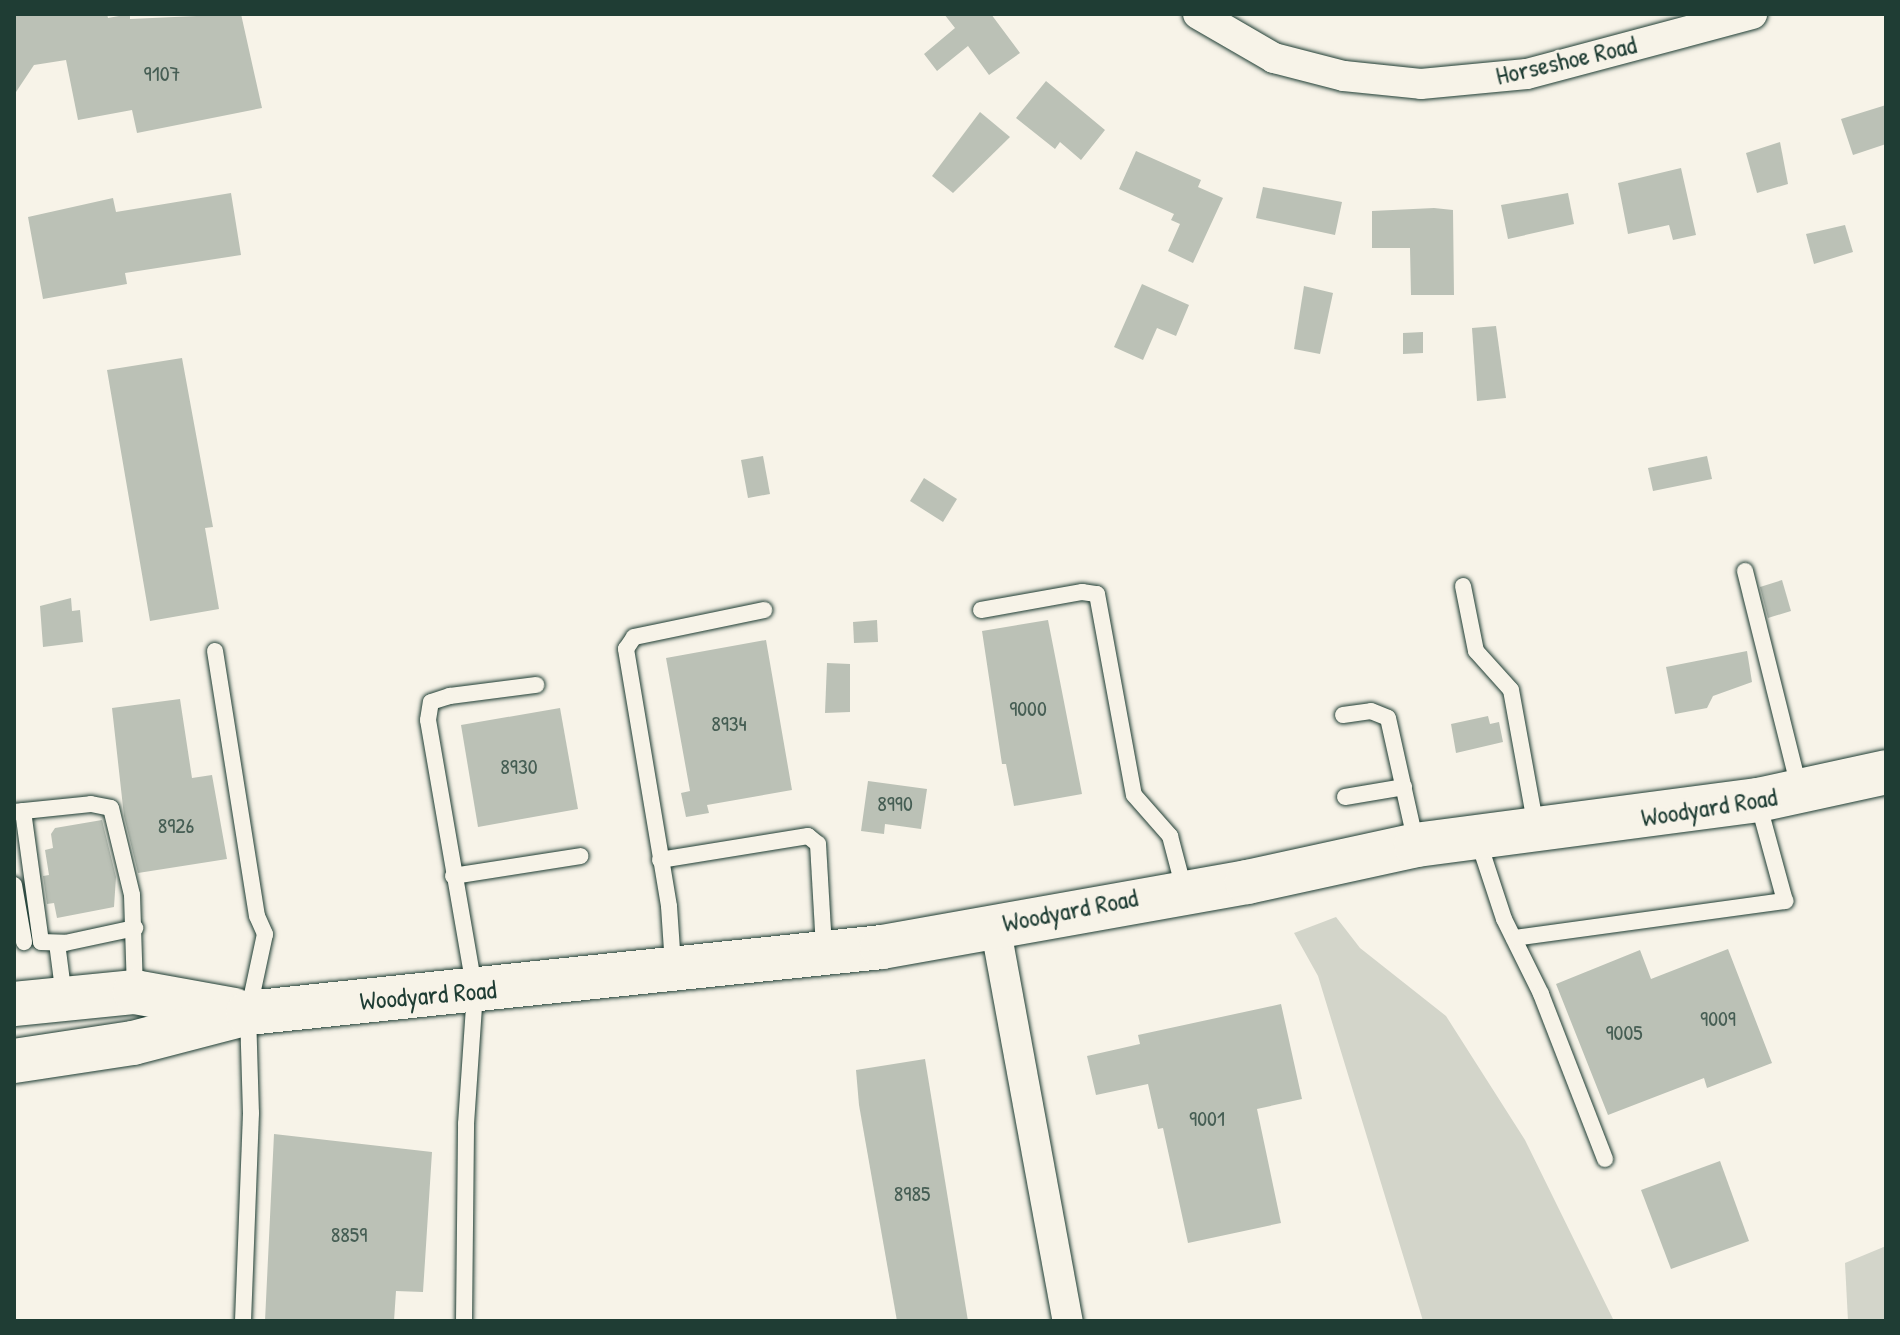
<!DOCTYPE html>
<style>
body{margin:0}
#map{position:relative;width:1900px;height:1335px;overflow:hidden;background:#f7f3e8;font-family:"Patrick Hand",sans-serif}
div>[style]{position:absolute}
.green>*{inset:0;background:#d3d5ca}
.building>*{inset:0;background:#bbc1b6}
.roads{filter:drop-shadow(0 0 2px #1f3d34) drop-shadow(0 0 2px #1f3d34)}
.service>*{height:16px;margin:-8px;padding:0 8px;transform-origin:8px;border-radius:8px;background:#f7f3e8}
.minor>*{height:30px;margin:-15px;padding:0 15px;transform-origin:15px;border-radius:15px;background:#f7f3e8}
.primary>*{height:44px;margin:-22px;padding:0 22px;transform-origin:22px;border-radius:22px;background:#f7f3e8}
span{translate:-50% -50%;white-space:nowrap;text-align:center;line-height:1.15;-webkit-text-stroke:6px #f7f3e8;paint-order:stroke}
.number-label{font-size:22px;color:#465e54}
.number-label span{-webkit-text-stroke-width:0}
.street-label{font-size:26px;color:#1f3d34}
.frame{position:absolute;inset:0;border:16px solid #1f3d34;pointer-events:none}
</style>
<div id="map">
<div class="green">
<div style="clip-path:polygon(1336px 917px,1360px 948px,1446px 1016px,1525px 1140px,1614px 1321px,1423px 1321px,1318px 976px,1294px 933px)"></div>
<div style="clip-path:polygon(1886px 1246px,1886px 1321px,1848px 1321px,1845px 1263px)"></div>
</div>
<div class="building">
<div style="clip-path:polygon(14px 14px,107px 14px,108px 18px,130px 14px,130px 19px,241px 14px,262px 108px,137px 133px,132px 110px,78px 120px,66px 60px,34px 65px,14px 95px)"></div>
<div style="clip-path:polygon(944px 14px,991px 14px,1020px 53px,989px 75px,968px 46px,937px 71px,924px 54px,955px 28px)"></div>
<div style="clip-path:polygon(1046px 81px,1105px 130px,1081px 160px,1060px 142px,1055px 149px,1016px 118px)"></div>
<div style="clip-path:polygon(1886px 105px,1886px 144px,1853px 155px,1841px 119px)"></div>
<div style="clip-path:polygon(980px 112px,1010px 137px,953px 193px,932px 176px)"></div>
<div style="clip-path:polygon(1780px 142px,1788px 184px,1757px 193px,1746px 153px)"></div>
<div style="clip-path:polygon(1136px 151px,1201px 180px,1198px 187px,1223px 198px,1193px 263px,1168px 251px,1180px 224px,1171px 220px,1174px 214px,1119px 189px)"></div>
<div style="clip-path:polygon(1681px 168px,1696px 235px,1673px 240px,1669px 225px,1628px 234px,1618px 183px)"></div>
<div style="clip-path:polygon(1263px 187px,1342px 202px,1335px 235px,1256px 218px)"></div>
<div style="clip-path:polygon(231px 193px,241px 255px,125px 273px,127px 284px,43px 299px,28px 217px,113px 198px,116px 212px)"></div>
<div style="clip-path:polygon(1568px 193px,1574px 224px,1508px 239px,1501px 205px)"></div>
<div style="clip-path:polygon(1434px 208px,1453px 210px,1454px 295px,1411px 295px,1410px 248px,1372px 248px,1372px 211px)"></div>
<div style="clip-path:polygon(1845px 225px,1853px 252px,1814px 264px,1806px 234px)"></div>
<div style="clip-path:polygon(1142px 284px,1189px 305px,1176px 336px,1157px 328px,1143px 360px,1114px 347px)"></div>
<div style="clip-path:polygon(1304px 286px,1333px 293px,1320px 354px,1294px 349px)"></div>
<div style="clip-path:polygon(1496px 326px,1506px 398px,1477px 401px,1472px 328px)"></div>
<div style="clip-path:polygon(1423px 332px,1423px 353px,1403px 354px,1403px 333px)"></div>
<div style="clip-path:polygon(182px 358px,213px 527px,205px 528px,219px 609px,150px 621px,107px 370px)"></div>
<div style="clip-path:polygon(763px 456px,770px 494px,748px 498px,741px 460px)"></div>
<div style="clip-path:polygon(1707px 456px,1712px 479px,1653px 491px,1648px 468px)"></div>
<div style="clip-path:polygon(924px 478px,957px 499px,943px 522px,910px 501px)"></div>
<div style="clip-path:polygon(1782px 580px,1791px 611px,1768px 618px,1760px 587px)"></div>
<div style="clip-path:polygon(71px 598px,72px 611px,80px 610px,83px 642px,43px 647px,40px 606px)"></div>
<div style="clip-path:polygon(877px 620px,878px 642px,854px 643px,853px 622px)"></div>
<div style="clip-path:polygon(1048px 620px,1082px 794px,1014px 806px,1006px 764px,1002px 764px,982px 631px)"></div>
<div style="clip-path:polygon(766px 640px,792px 790px,707px 805px,709px 813px,686px 817px,681px 793px,690px 791px,666px 658px)"></div>
<div style="clip-path:polygon(1747px 651px,1752px 682px,1713px 696px,1707px 708px,1675px 714px,1666px 667px)"></div>
<div style="clip-path:polygon(827px 663px,850px 664px,850px 712px,825px 713px)"></div>
<div style="clip-path:polygon(180px 699px,192px 778px,212px 775px,227px 859px,138px 873px,124px 816px,112px 708px)"></div>
<div style="clip-path:polygon(560px 708px,578px 809px,478px 827px,461px 725px)"></div>
<div style="clip-path:polygon(1488px 716px,1490px 724px,1499px 722px,1503px 742px,1456px 753px,1451px 724px)"></div>
<div style="clip-path:polygon(868px 781px,927px 789px,921px 829px,885px 824px,884px 834px,861px 831px)"></div>
<div style="clip-path:polygon(102px 820px,116px 877px,114px 907px,57px 918px,54px 903px,47px 904px,43px 876px,49px 875px,45px 850px,53px 848px,51px 834px,55px 828px)"></div>
<div style="clip-path:polygon(1728px 949px,1772px 1063px,1707px 1088px,1704px 1078px,1608px 1115px,1556px 984px,1640px 950px,1651px 979px)"></div>
<div style="clip-path:polygon(1281px 1004px,1302px 1099px,1257px 1109px,1281px 1223px,1188px 1243px,1163px 1128px,1158px 1129px,1148px 1084px,1096px 1095px,1087px 1056px,1140px 1044px,1138px 1035px)"></div>
<div style="clip-path:polygon(925px 1059px,968px 1321px,897px 1321px,859px 1105px,856px 1070px)"></div>
<div style="clip-path:polygon(274px 1134px,432px 1152px,423px 1292px,396px 1291px,394px 1321px,265px 1321px)"></div>
<div style="clip-path:polygon(1720px 1161px,1749px 1241px,1671px 1269px,1641px 1190px)"></div>
</div>
<div class="roads">
<div class="service">
<div style="left:1745px;top:571px;width:227px;rotate:76deg"></div>
<div style="left:1463px;top:586px;width:66px;rotate:78.7deg"></div>
<div style="left:1476px;top:651px;width:52px;rotate:48.1deg"></div>
<div style="left:1511px;top:690px;width:139px;rotate:79.7deg"></div>
<div style="left:981px;top:610px;width:103px;rotate:-10.1deg"></div>
<div style="left:1082px;top:592px;width:15px;rotate:8deg"></div>
<div style="left:1097px;top:594px;width:204px;rotate:79.6deg"></div>
<div style="left:1134px;top:795px;width:55px;rotate:48.7deg"></div>
<div style="left:1170px;top:836px;width:55px;rotate:75.2deg"></div>
<div style="left:215px;top:651px;width:268px;rotate:81deg"></div>
<div style="left:257px;top:916px;width:20px;rotate:66deg"></div>
<div style="left:265px;top:934px;width:81px;rotate:102.1deg"></div>
<div style="left:248px;top:1013px;width:100px;rotate:88.3deg"></div>
<div style="left:251px;top:1113px;width:208px;rotate:92.2deg"></div>
<div style="left:1343px;top:715px;width:28px;rotate:-8deg"></div>
<div style="left:1371px;top:711px;width:18px;rotate:22deg"></div>
<div style="left:1388px;top:718px;width:128px;rotate:77.4deg"></div>
<div style="left:1345px;top:797px;width:60px;rotate:-9.6deg"></div>
<div style="left:23px;top:811px;width:132px;rotate:82.2deg"></div>
<div style="left:41px;top:942px;width:24px;rotate:2deg"></div>
<div style="left:65px;top:943px;width:72px;rotate:-12.1deg"></div>
<div style="left:14px;top:812px;width:77px;rotate:-5.9deg"></div>
<div style="left:91px;top:804px;width:20px;rotate:11deg"></div>
<div style="left:111px;top:808px;width:89px;rotate:76.4deg"></div>
<div style="left:132px;top:895px;width:95px;rotate:88.2deg"></div>
<div style="left:1478px;top:840px;width:83px;rotate:71.8deg"></div>
<div style="left:1504px;top:919px;width:84px;rotate:63.7deg"></div>
<div style="left:1541px;top:994px;width:177px;rotate:68.8deg"></div>
<div style="left:660px;top:860px;width:150px;rotate:-9.2deg"></div>
<div style="left:808px;top:836px;width:13px;rotate:39deg"></div>
<div style="left:818px;top:844px;width:105px;rotate:86.7deg"></div>
<div style="left:453px;top:876px;width:129px;rotate:-8.9deg"></div>
<div style="left:14px;top:885px;width:58px;rotate:80deg"></div>
<div style="left:1514px;top:938px;width:274px;rotate:-7.8deg"></div>
<div style="left:1785px;top:901px;width:103px;rotate:-105.3deg"></div>
<div style="left:57px;top:943px;width:54px;rotate:82.6deg"></div>
<div style="left:673px;top:965px;width:59px;rotate:-93.9deg"></div>
<div style="left:669px;top:906px;width:261px;rotate:-99.5deg"></div>
<div style="left:626px;top:649px;width:14px;rotate:-56deg"></div>
<div style="left:634px;top:637px;width:133px;rotate:-11.7deg"></div>
<div style="left:464px;top:1321px;width:197px;rotate:-89.4deg"></div>
<div style="left:466px;top:1124px;width:132px;rotate:-86.1deg"></div>
<div style="left:475px;top:992px;width:276px;rotate:-99.8deg"></div>
<div style="left:428px;top:720px;width:18px;rotate:-81deg"></div>
<div style="left:431px;top:702px;width:20px;rotate:-18deg"></div>
<div style="left:450px;top:696px;width:87px;rotate:-7.3deg"></div>
</div>
<div class="minor">
<div style="left:1198px;top:14px;width:88px;rotate:30.1deg"></div>
<div style="left:1274px;top:58px;width:72px;rotate:14.4deg"></div>
<div style="left:1344px;top:76px;width:77px;rotate:5.9deg"></div>
<div style="left:1421px;top:84px;width:106px;rotate:-5.4deg"></div>
<div style="left:1527px;top:74px;width:233px;rotate:-14.9deg"></div>
<div style="left:995px;top:925px;width:403px;rotate:79.6deg"></div>
</div>
<div class="primary">
<div style="left:14px;top:1004px;width:122px;rotate:-5.7deg"></div>
<div style="left:135px;top:992px;width:101px;rotate:10.3deg"></div>
<div style="left:14px;top:1061px;width:120px;rotate:-8.6deg"></div>
<div style="left:133px;top:1043px;width:119px;rotate:-14.6deg"></div>
<div style="left:248px;top:1013px;width:637px;rotate:-5.94deg"></div>
<div style="left:882px;top:947px;width:371px;rotate:-10.1deg"></div>
<div style="left:1247px;top:882px;width:173px;rotate:-12.3deg"></div>
<div style="left:1416px;top:845px;width:345px;rotate:-7.5deg"></div>
<div style="left:1758px;top:800px;width:131px;rotate:-12.3deg"></div>
</div>
</div>
<div class="number-label">
<span style="left:162px;top:74px">9107</span>
<span style="left:1028px;top:709px">9000</span>
<span style="left:729px;top:724px">8934</span>
<span style="left:519px;top:767px">8930</span>
<span style="left:895px;top:804px">8990</span>
<span style="left:176px;top:826px">8926</span>
<span style="left:1718px;top:1019px">9009</span>
<span style="left:1624px;top:1033px">9005</span>
<span style="left:1207px;top:1119px">9001</span>
<span style="left:912px;top:1194px">8985</span>
<span style="left:349px;top:1235px">8859</span>
</div>
<div class="street-label">
<span style="left:1566px;top:60px;rotate:-13deg">Horseshoe Road</span>
<span style="left:1709px;top:807px;rotate:-9deg">Woodyard Road</span>
<span style="left:1070px;top:910px;rotate:-11deg">Woodyard Road</span>
<span style="left:428px;top:995px;rotate:-5deg">Woodyard Road</span>
</div>
<div class="frame"></div>
</div>
